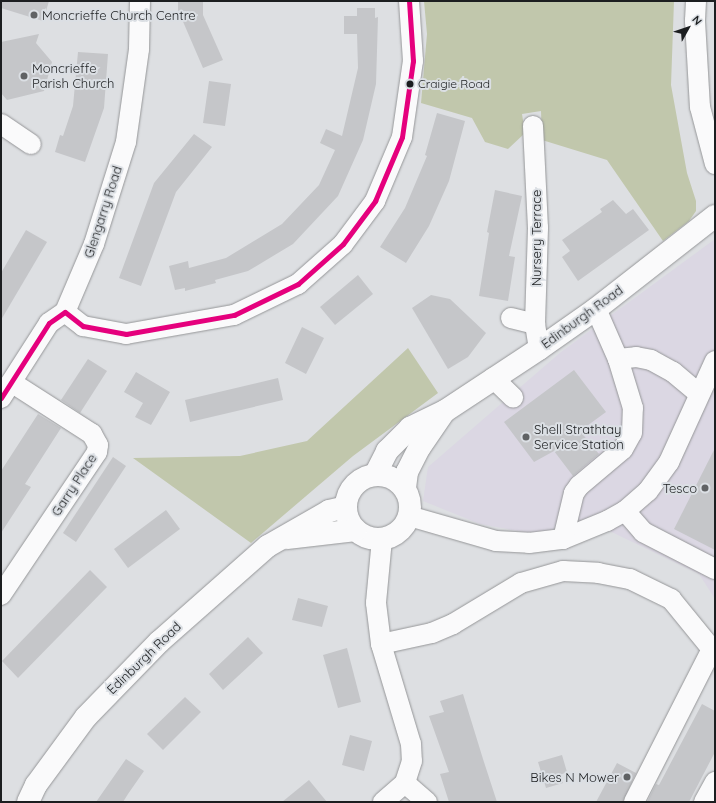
<!DOCTYPE html>
<style>
body{margin:0}
#map{position:relative;width:716px;height:803px;overflow:hidden;background:#dddfe2;font-family:Quicksand,sans-serif}
div>[style]{position:absolute}
.commercial>*{inset:0;background:#dbd7e3}
.green>*{inset:0;background:#c1c7ac}
.building>*{inset:0;background:#c5c6c9}
.roads{filter:drop-shadow(0 0 1px #959698) drop-shadow(0 0 1px #959698)}
.minor>*{height:20px;margin:-10px;padding:0 10px;transform-origin:10px;border-radius:10px;background:#fafafb}
.major>*{height:22px;margin:-11px;padding:0 11px;transform-origin:11px;border-radius:11px;background:#fafafb}
.major>.ring{margin:-11px;padding:0;box-sizing:content-box;background:none;border:22px solid #fafafb;border-radius:50%}
.bus-1>*{height:5px;margin:-2.5px;padding:0 2.5px;transform-origin:2.5px;border-radius:2.5px;background:#e5007d}
.dots>*{width:11px;height:11px;translate:-50% -50%;box-sizing:border-box;border:2px solid #dbdfe4;border-radius:50%}
span{translate:-50% -50%;white-space:nowrap;text-align:center;line-height:1.15;-webkit-text-stroke:4px #dbdfe4;paint-order:stroke}
.bus-label{font-size:12px;color:#1c1e20}
.left{translate:0 -50%;text-align:left}
.poi-label{font-size:13px;color:#1c1e20}
.right{translate:-100% -50%;text-align:right}
.street-label{font-size:13px;color:#1c1e20}
.frame{position:absolute;inset:0;border:2px solid #1c1e20;pointer-events:none}
.north{position:absolute;left:668px;top:8px;width:40px;height:40px;-webkit-text-stroke:3px #dbdfe4;paint-order:stroke;rotate:50deg;font-size:11px;font-weight:700;line-height:16px;text-align:center;color:#1c1e20}
.north::after{content:'';display:block;margin:auto;width:14px;height:18px;background:#1c1e20;clip-path:polygon(50% 0,100% 100%,50% 72%,0 100%)}
</style>
<div id="map">
<div class="commercial">
<div style="clip-path:polygon(715px 239px,715px 599px,699px 574px,597px 525px,545px 536px,480px 524px,423px 501px,428px 467px,561px 352px)"></div>
</div>
<div class="green">
<div style="clip-path:polygon(424px 1px,674px 1px,671px 85px,687px 173px,696px 201px,696px 211px,689px 221px,663px 241px,607px 160px,542px 140px,541px 111px,522px 114px,525px 133px,508px 149px,485px 142px,472px 118px,421px 103px,427px 34px)"></div>
<div style="clip-path:polygon(408px 348px,438px 393px,353px 456px,251px 543px,133px 458px,240px 456px,307px 441px)"></div>
</div>
<div class="building">
<div style="clip-path:polygon(1px 1px,49px 1px,43px 21px,1px 8px)"></div>
<div style="clip-path:polygon(178px 1px,203px 1px,203px 15px,223px 60px,203px 68px,178px 10px)"></div>
<div style="clip-path:polygon(357px 8px,375px 8px,375px 18px,378px 17px,376px 84px,363px 140px,338px 196px,293px 244px,248px 271px,215px 280px,216px 283px,185px 291px,185px 288px,175px 290px,169px 266px,188px 261px,189px 268px,226px 258px,282px 224px,319px 185px,335px 150px,320px 143px,326px 129px,342px 136px,358px 68px,357px 34px,344px 34px,344px 16px,357px 16px)"></div>
<div style="clip-path:polygon(39px 34px,36px 43px,52px 62px,44px 91px,7px 100px,1px 93px,1px 42px)"></div>
<div style="clip-path:polygon(78px 52px,108px 54px,104px 108px,85px 162px,55px 152px,60px 135px,63px 136px,73px 106px)"></div>
<div style="clip-path:polygon(209px 81px,231px 84px,225px 126px,203px 123px)"></div>
<div style="clip-path:polygon(437px 113px,465px 121px,449px 181px,429px 226px,406px 263px,380px 247px,405px 208px,427px 156px,425px 155px)"></div>
<div style="clip-path:polygon(194px 134px,212px 147px,176px 192px,141px 286px,119px 278px,154px 183px)"></div>
<div style="clip-path:polygon(495px 190px,522px 196px,509px 256px,515px 257px,508px 301px,479px 296px,489px 233px,487px 232px)"></div>
<div style="clip-path:polygon(613px 200px,626px 214px,633px 209px,649px 230px,578px 281px,562px 257px,570px 251px,562px 240px,602px 212px,600px 209px)"></div>
<div style="clip-path:polygon(26px 230px,47px 242px,1px 320px,1px 273px)"></div>
<div style="clip-path:polygon(358px 275px,373px 294px,335px 325px,320px 307px)"></div>
<div style="clip-path:polygon(431px 295px,450px 299px,486px 333px,468px 357px,448px 369px,412px 308px)"></div>
<div style="clip-path:polygon(302px 327px,324px 338px,306px 374px,285px 363px)"></div>
<div style="clip-path:polygon(88px 359px,107px 371px,80px 413px,61px 400px)"></div>
<div style="clip-path:polygon(574px 370px,606px 412px,580px 431px,599px 454px,573px 476px,554px 451px,534px 462px,504px 422px)"></div>
<div style="clip-path:polygon(136px 372px,170px 392px,151px 425px,135px 417px,143px 403px,124px 392px)"></div>
<div style="clip-path:polygon(278px 378px,283px 400px,190px 422px,185px 400px)"></div>
<div style="clip-path:polygon(38px 414px,61px 428px,25px 484px,31px 487px,1px 533px,1px 471px)"></div>
<div style="clip-path:polygon(715px 448px,715px 550px,674px 529px)"></div>
<div style="clip-path:polygon(113px 457px,126px 466px,76px 542px,63px 533px)"></div>
<div style="clip-path:polygon(166px 510px,180px 529px,128px 568px,114px 549px)"></div>
<div style="clip-path:polygon(90px 570px,107px 587px,18px 678px,2px 661px)"></div>
<div style="clip-path:polygon(298px 598px,328px 606px,322px 627px,292px 620px)"></div>
<div style="clip-path:polygon(248px 637px,263px 653px,223px 690px,209px 674px)"></div>
<div style="clip-path:polygon(347px 648px,361px 702px,338px 708px,323px 655px)"></div>
<div style="clip-path:polygon(463px 694px,483px 759px,497px 802px,449px 802px,440px 774px,449px 772px,429px 716px,444px 712px,440px 701px)"></div>
<div style="clip-path:polygon(185px 697px,201px 712px,163px 750px,147px 734px)"></div>
<div style="clip-path:polygon(702px 704px,715px 711px,715px 752px,689px 802px,647px 802px,656px 784px,659px 785px)"></div>
<div style="clip-path:polygon(350px 735px,372px 741px,364px 771px,342px 765px)"></div>
<div style="clip-path:polygon(562px 755px,567px 772px,560px 775px,563px 783px,546px 788px,538px 762px)"></div>
<div style="clip-path:polygon(126px 759px,144px 771px,128px 794px,123px 802px,96px 802px)"></div>
<div style="clip-path:polygon(617px 763px,636px 773px,623px 802px,596px 802px)"></div>
<div style="clip-path:polygon(309px 780px,327px 802px,282px 802px)"></div>
</div>
<div class="roads">
<div class="minor">
<div style="left:696px;top:1px;width:20px;rotate:93deg"></div>
<div style="left:695px;top:21px;width:86px;rotate:86.7deg"></div>
<div style="left:700px;top:107px;width:59px;rotate:75.3deg"></div>
<div style="left:1px;top:124px;width:36px;rotate:34deg"></div>
<div style="left:533px;top:126px;width:102px;rotate:87.2deg"></div>
<div style="left:538px;top:228px;width:96px;rotate:91.8deg"></div>
<div style="left:535px;top:324px;width:25px;rotate:81deg"></div>
<div style="left:65px;top:312px;width:23px;rotate:38deg"></div>
<div style="left:83px;top:326px;width:44px;rotate:10.5deg"></div>
<div style="left:126px;top:334px;width:110px;rotate:-10deg"></div>
<div style="left:234px;top:315px;width:71px;rotate:-25.8deg"></div>
<div style="left:298px;top:284px;width:60px;rotate:-41.6deg"></div>
<div style="left:343px;top:244px;width:54px;rotate:-53.3deg"></div>
<div style="left:375px;top:201px;width:69px;rotate:-67.1deg"></div>
<div style="left:402px;top:137px;width:77px;rotate:-81.8deg"></div>
<div style="left:413px;top:61px;width:60px;rotate:-93.8deg"></div>
<div style="left:511px;top:318px;width:25px;rotate:14deg"></div>
<div style="left:618px;top:359px;width:18px;rotate:-6deg"></div>
<div style="left:636px;top:357px;width:15px;rotate:11deg"></div>
<div style="left:651px;top:360px;width:25px;rotate:29deg"></div>
<div style="left:673px;top:372px;width:34px;rotate:40deg"></div>
<div style="left:493px;top:378px;width:28px;rotate:44deg"></div>
<div style="left:1px;top:398px;width:89px;rotate:-57.4deg"></div>
<div style="left:49px;top:323px;width:19px;rotate:-35deg"></div>
<div style="left:65px;top:312px;width:74px;rotate:-66.9deg"></div>
<div style="left:94px;top:244px;width:107px;rotate:-72.6deg"></div>
<div style="left:126px;top:142px;width:94px;rotate:-82deg"></div>
<div style="left:139px;top:49px;width:48px;rotate:-88.8deg"></div>
<div style="left:625px;top:511px;width:28px;rotate:49deg"></div>
<div style="left:643px;top:532px;width:81px;rotate:27.2deg"></div>
<div style="left:409px;top:516px;width:91px;rotate:16deg"></div>
<div style="left:496px;top:541px;width:33px;rotate:3deg"></div>
<div style="left:529px;top:543px;width:34px;rotate:-7deg"></div>
<div style="left:563px;top:539px;width:48px;rotate:-22.2deg"></div>
<div style="left:607px;top:521px;width:21px;rotate:-29deg"></div>
<div style="left:625px;top:511px;width:30px;rotate:-41deg"></div>
<div style="left:648px;top:491px;width:36px;rotate:-54deg"></div>
<div style="left:669px;top:462px;width:111px;rotate:-65.5deg"></div>
<div style="left:382px;top:539px;width:64px;rotate:95.4deg"></div>
<div style="left:376px;top:603px;width:41px;rotate:83deg"></div>
<div style="left:381px;top:644px;width:104px;rotate:73.3deg"></div>
<div style="left:411px;top:744px;width:17px;rotate:87deg"></div>
<div style="left:412px;top:761px;width:23px;rotate:108deg"></div>
<div style="left:405px;top:783px;width:29px;rotate:41deg"></div>
<div style="left:563px;top:539px;width:47px;rotate:-76.6deg"></div>
<div style="left:574px;top:493px;width:9px;rotate:-54deg"></div>
<div style="left:579px;top:486px;width:57px;rotate:-40.1deg"></div>
<div style="left:623px;top:449px;width:18px;rotate:-61deg"></div>
<div style="left:632px;top:433px;width:25px;rotate:-88deg"></div>
<div style="left:633px;top:408px;width:51px;rotate:-107deg"></div>
<div style="left:618px;top:359px;width:55px;rotate:-113.7deg"></div>
<div style="left:1px;top:595px;width:172px;rotate:-56.1deg"></div>
<div style="left:97px;top:452px;width:7px;rotate:-82deg"></div>
<div style="left:98px;top:445px;width:13px;rotate:-119deg"></div>
<div style="left:92px;top:434px;width:96px;rotate:-147.3deg"></div>
<div style="left:381px;top:644px;width:52px;rotate:-12.2deg"></div>
<div style="left:432px;top:633px;width:23px;rotate:-23deg"></div>
<div style="left:453px;top:624px;width:79px;rotate:-31.1deg"></div>
<div style="left:521px;top:583px;width:44px;rotate:-15.9deg"></div>
<div style="left:563px;top:571px;width:35px;rotate:3deg"></div>
<div style="left:598px;top:573px;width:33px;rotate:11deg"></div>
<div style="left:630px;top:579px;width:46px;rotate:26deg"></div>
<div style="left:671px;top:599px;width:70px;rotate:50.8deg"></div>
<div style="left:383px;top:802px;width:29px;rotate:-41deg"></div>
<div style="left:634px;top:802px;width:172px;rotate:-63deg"></div>
<div style="left:704px;top:802px;width:23px;rotate:-61deg"></div>
</div>
<div class="major">
<div style="left:376px;top:473px;width:25px;rotate:-63deg"></div>
<div style="left:387px;top:451px;width:33px;rotate:-45deg"></div>
<div style="left:410px;top:428px;width:39px;rotate:-26deg"></div>
<div style="left:445px;top:411px;width:113px;rotate:-33.4deg"></div>
<div style="left:539px;top:349px;width:70px;rotate:-35.1deg"></div>
<div style="left:596px;top:309px;width:151px;rotate:-38deg"></div>
<div class="ring" style="left:346px;top:475px;width:42px;height:42px"></div>
<div style="left:405px;top:488px;width:16px;rotate:-83deg"></div>
<div style="left:407px;top:472px;width:28px;rotate:-63deg"></div>
<div style="left:420px;top:447px;width:42px;rotate:-55.6deg"></div>
<div style="left:287px;top:538px;width:69px;rotate:-6.6deg"></div>
<div style="left:28px;top:802px;width:19px;rotate:-65deg"></div>
<div style="left:36px;top:785px;width:84px;rotate:-53.7deg"></div>
<div style="left:86px;top:717px;width:105px;rotate:-45.8deg"></div>
<div style="left:159px;top:642px;width:145px;rotate:-41.4deg"></div>
<div style="left:268px;top:546px;width:70px;rotate:-29.8deg"></div>
<div style="left:329px;top:511px;width:17px;rotate:-13deg"></div>
</div>
</div>
<div class="bus-1">
<div style="left:1px;top:398px;width:89px;rotate:-57.4deg"></div>
<div style="left:49px;top:323px;width:19px;rotate:-35deg"></div>
<div style="left:65px;top:312px;width:23px;rotate:38deg"></div>
<div style="left:83px;top:326px;width:44px;rotate:10.5deg"></div>
<div style="left:126px;top:334px;width:110px;rotate:-10deg"></div>
<div style="left:234px;top:315px;width:71px;rotate:-25.8deg"></div>
<div style="left:298px;top:284px;width:60px;rotate:-41.6deg"></div>
<div style="left:343px;top:244px;width:54px;rotate:-53.3deg"></div>
<div style="left:375px;top:201px;width:69px;rotate:-67.1deg"></div>
<div style="left:402px;top:137px;width:77px;rotate:-81.8deg"></div>
<div style="left:413px;top:61px;width:60px;rotate:-93.8deg"></div>
</div>
<div class="dots">
<div style="left:34px;top:15px;background:#606264"></div>
<div style="left:24px;top:76px;background:#606264"></div>
<div style="left:410px;top:84px;background:#1c1e20"></div>
<div style="left:526px;top:437px;background:#606264"></div>
<div style="left:705px;top:488px;background:#606264"></div>
<div style="left:627px;top:777px;background:#606264"></div>
</div>
<div class="bus-label">
<span class="left" style="left:418px;top:84px">Craigie Road</span>
</div>
<div class="poi-label">
<span class="left" style="left:42px;top:15px">Moncrieffe Church Centre</span>
<span class="left" style="left:32px;top:76px">Moncrieffe<br>Parish Church</span>
<span class="left" style="left:534px;top:437px">Shell Strathtay<br>Service Station</span>
<span class="right" style="left:697px;top:488px">Tesco</span>
<span class="right" style="left:619px;top:777px">Bikes N Mower</span>
</div>
<div class="street-label">
<span style="left:103px;top:212px;rotate:-72deg">Glengarry Road</span>
<span style="left:536px;top:238px;rotate:-90deg">Nursery Terrace</span>
<span style="left:582px;top:317px;rotate:-36deg">Edinburgh Road</span>
<span style="left:74px;top:485px;rotate:-57deg">Garry Place</span>
<span style="left:144px;top:658px;rotate:-44deg">Edinburgh Road</span>
</div>
<div class="frame"></div>
<div class="north">N</div>
</div>
